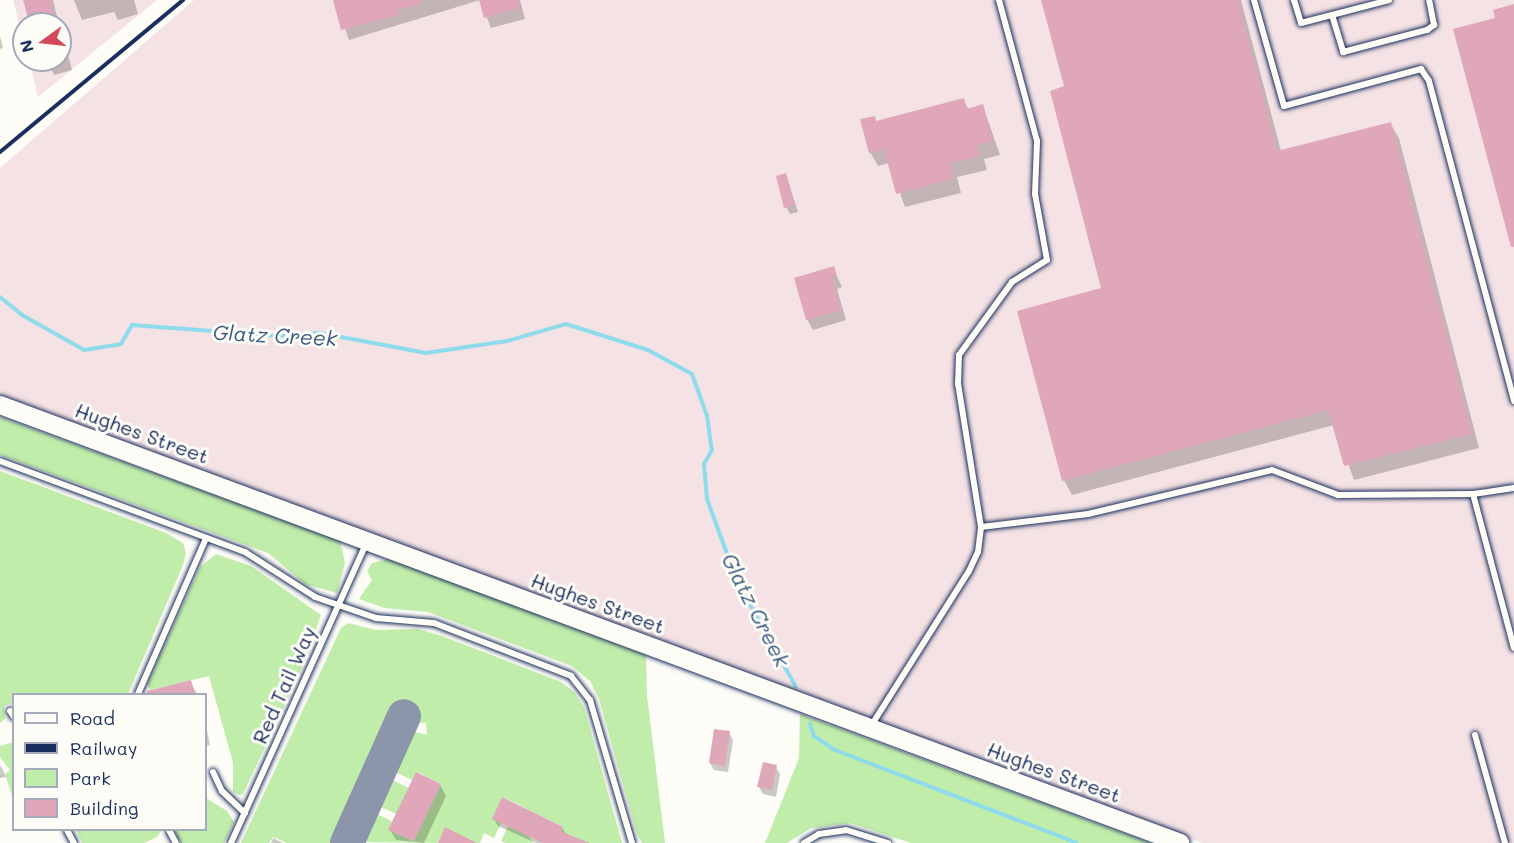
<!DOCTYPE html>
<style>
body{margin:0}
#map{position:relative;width:1514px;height:843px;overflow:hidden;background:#fdfcf7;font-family:Mali,sans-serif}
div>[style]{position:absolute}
.built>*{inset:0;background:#f4e2e4}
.green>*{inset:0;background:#c1edaa}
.shadow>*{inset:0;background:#0003}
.stream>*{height:4px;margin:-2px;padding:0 2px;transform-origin:2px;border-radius:2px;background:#8ddbeb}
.taxiway>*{height:34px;margin:-17px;padding:0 17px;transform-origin:17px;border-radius:17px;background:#8c96aa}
.building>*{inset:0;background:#dfa7b9}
.roads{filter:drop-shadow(0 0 2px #1b2f5e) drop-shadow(0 0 2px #1b2f5e)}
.lane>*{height:6px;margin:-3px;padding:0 3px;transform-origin:3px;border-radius:3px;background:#fdfcf7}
.secondary>*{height:18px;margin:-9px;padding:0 9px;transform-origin:9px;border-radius:9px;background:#fdfcf7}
.rail>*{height:4px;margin:-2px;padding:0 2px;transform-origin:2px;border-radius:2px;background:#1b2f5e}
span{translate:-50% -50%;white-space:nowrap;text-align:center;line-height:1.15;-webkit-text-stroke:6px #fdfcf7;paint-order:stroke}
.street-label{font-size:20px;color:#1b2f5e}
.water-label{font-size:21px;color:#385a81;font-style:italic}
.legend{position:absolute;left:12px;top:693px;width:195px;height:138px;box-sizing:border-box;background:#fdfcf7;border:2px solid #a3aaba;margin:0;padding:8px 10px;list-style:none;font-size:18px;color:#1b2f5e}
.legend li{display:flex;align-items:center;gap:12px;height:30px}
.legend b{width:30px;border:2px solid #a3aaba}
.north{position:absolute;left:12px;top:12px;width:60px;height:60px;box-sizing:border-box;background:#fdfcf7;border:2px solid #a3aaba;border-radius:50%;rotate:255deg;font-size:16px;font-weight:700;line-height:24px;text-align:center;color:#1b2f5e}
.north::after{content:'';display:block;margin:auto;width:21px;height:27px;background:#d1495b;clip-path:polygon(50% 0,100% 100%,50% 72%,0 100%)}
</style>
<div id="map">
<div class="built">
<div style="clip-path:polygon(13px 0,157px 0,38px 97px,29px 60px,60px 60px,60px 24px,24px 24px,24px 42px)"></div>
<div style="clip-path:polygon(194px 0,1514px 0,1514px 843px,1202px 843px,0 395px,0 168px)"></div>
</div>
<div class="green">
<div style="clip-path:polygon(0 417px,340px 541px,345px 563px,337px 593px,305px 584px,268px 553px,0 455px)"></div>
<div style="clip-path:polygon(0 471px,166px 533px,183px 543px,186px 553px,183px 565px,128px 694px,14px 694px,13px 707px,11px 703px,4px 706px,5px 719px,0 723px)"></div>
<div style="clip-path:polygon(216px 554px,251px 566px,321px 615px,304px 663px,243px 794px,239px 795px,233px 792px,233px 763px,209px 676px,150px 690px,147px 684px,200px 567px)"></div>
<div style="clip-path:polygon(389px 559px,646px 655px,647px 695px,665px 843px,642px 843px,637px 834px,599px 699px,590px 681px,572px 666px,428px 612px,384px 608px,359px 599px,372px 580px,367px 571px,372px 563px)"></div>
<div style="clip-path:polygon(348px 623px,376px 630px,418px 629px,442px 636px,561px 682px,574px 692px,584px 707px,622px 843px,588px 843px,567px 834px,563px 843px,556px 843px,563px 827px,538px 815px,529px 836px,533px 843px,505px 843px,501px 841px,508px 826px,517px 830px,527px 809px,503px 797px,501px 823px,494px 838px,484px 833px,480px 843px,463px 843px,445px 828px,438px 843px,358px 842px,372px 812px,392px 821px,389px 830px,413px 841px,425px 818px,396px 814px,375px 804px,388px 778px,409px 788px,430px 807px,441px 784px,417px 772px,412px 780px,391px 770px,408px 734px,412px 731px,427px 735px,426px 723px,413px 722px,415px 716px,397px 708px,335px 843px,287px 843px,273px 837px,269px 843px,241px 843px,341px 628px)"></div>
<div style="clip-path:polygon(800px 714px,1150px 843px,911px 843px,850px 823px,811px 828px,787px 843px,765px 843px,799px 758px)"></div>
<div style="clip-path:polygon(13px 742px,14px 742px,13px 799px,5px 774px,10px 770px,0 757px,0 746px)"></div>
<div style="clip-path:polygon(206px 798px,227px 811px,234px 822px,224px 843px,181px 843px,174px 830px,206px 830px)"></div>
<div style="clip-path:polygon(76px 830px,162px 830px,157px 837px,144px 843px,82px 843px)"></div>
</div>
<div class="shadow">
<div style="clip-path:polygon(25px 0,53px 0,59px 24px,33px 24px)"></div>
<div style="clip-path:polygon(74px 0,134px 0,138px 14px,118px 20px,114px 12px,82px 20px)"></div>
<div style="clip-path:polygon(335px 0,520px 0,525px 19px,491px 28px,480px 0,349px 40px)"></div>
<div style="clip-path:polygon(1042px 0,1241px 0,1281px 151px,1390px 123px,1399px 138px,1479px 448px,1354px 480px,1334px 425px,1072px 495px,1064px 480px,1103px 289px,1066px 87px)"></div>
<div style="clip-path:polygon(60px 26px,72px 70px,54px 75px,47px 60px,60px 60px)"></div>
<div style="clip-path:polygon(0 36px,3px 48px,0 49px)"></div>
<div style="clip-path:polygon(963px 100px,969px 110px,983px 106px,1000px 155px,984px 159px,987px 170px,957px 177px,961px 193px,905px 207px,889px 163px,878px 166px,870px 152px,874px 117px,877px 123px)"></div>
<div style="clip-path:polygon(786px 175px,798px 212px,790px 214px,786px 207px)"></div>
<div style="clip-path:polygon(833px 268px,842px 287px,837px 289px,846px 320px,813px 330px,807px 319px)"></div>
<div style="clip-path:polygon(190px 681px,197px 694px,167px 694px,166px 688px)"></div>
<div style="clip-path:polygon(206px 726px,210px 745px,206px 746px)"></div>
<div style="clip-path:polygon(729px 733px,733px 740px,728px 772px,714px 770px,710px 763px)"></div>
<div style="clip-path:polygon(0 766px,2px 768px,6px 777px,0 778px)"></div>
<div style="clip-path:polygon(776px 767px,780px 774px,776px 797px,763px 794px,759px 787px)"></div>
<div style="clip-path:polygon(440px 785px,446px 796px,424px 843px,396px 840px,390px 830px)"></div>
<div style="clip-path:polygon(494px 819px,562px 828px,566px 834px,590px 843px,536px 843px,498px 826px)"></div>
<div style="clip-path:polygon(273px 838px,283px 843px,271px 843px)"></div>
</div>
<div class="stream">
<div style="left:0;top:297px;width:28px;rotate:39deg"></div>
<div style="left:22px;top:315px;width:71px;rotate:29.4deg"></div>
<div style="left:84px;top:350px;width:37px;rotate:-9deg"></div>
<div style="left:121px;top:344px;width:22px;rotate:-60deg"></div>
<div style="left:132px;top:325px;width:145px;rotate:4.3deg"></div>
<div style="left:277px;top:336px;width:43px;rotate:-4deg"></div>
<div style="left:320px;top:333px;width:108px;rotate:10.7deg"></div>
<div style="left:426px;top:353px;width:82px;rotate:-8.4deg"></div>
<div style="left:507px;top:341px;width:61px;rotate:-16.1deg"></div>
<div style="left:566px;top:324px;width:86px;rotate:17.6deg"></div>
<div style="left:648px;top:350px;width:50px;rotate:28.6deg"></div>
<div style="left:692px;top:374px;width:45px;rotate:70.3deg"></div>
<div style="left:707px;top:416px;width:34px;rotate:82deg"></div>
<div style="left:712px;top:450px;width:16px;rotate:120deg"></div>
<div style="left:704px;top:464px;width:35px;rotate:85deg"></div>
<div style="left:707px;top:499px;width:87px;rotate:69.9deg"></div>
<div style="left:737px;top:581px;width:121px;rotate:60.9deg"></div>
<div style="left:810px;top:724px;width:13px;rotate:72deg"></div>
<div style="left:814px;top:736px;width:25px;rotate:34deg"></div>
<div style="left:835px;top:750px;width:259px;rotate:21deg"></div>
</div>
<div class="taxiway">
<div style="left:347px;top:843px;width:139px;rotate:-65.8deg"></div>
</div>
<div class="building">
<div style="clip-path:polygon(23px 0,50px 0,57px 24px,35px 24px,33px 17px,28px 18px)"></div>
<div style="clip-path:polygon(333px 0,422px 0,422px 3px,397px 10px,398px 15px,341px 30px)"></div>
<div style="clip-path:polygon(479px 0,518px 0,520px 8px,484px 18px)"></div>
<div style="clip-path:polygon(1041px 0,1238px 0,1277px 151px,1391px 122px,1472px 434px,1344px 466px,1328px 410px,1062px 481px,1017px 311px,1101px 288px,1050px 91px,1064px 86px)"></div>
<div style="clip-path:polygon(1514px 4px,1514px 247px,1511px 247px,1453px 29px,1495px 18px,1493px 10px)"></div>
<div style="clip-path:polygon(964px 98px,967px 109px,983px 104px,993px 141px,977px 145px,980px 156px,950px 163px,954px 179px,896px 194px,884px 149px,869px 153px,860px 119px,875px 116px,876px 121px)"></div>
<div style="clip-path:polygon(786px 173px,795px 205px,784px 208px,776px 176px)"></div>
<div style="clip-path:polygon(834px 266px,837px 276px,832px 278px,841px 310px,806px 320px,794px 278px)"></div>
<div style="clip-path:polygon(191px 680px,195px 694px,147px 694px,147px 691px)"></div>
<div style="clip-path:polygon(714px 729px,730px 731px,725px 766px,709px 763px)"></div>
<div style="clip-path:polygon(763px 762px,777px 765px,772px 790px,757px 787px)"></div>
<div style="clip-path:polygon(416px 772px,441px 784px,414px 841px,388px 830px)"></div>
<div style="clip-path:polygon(502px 797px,563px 827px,561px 831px,588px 843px,543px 843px,492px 819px)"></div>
<div style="clip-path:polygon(445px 827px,477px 843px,438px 843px)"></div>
</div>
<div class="roads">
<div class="lane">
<div style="left:1254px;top:0;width:110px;rotate:74.2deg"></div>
<div style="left:1284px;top:106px;width:142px;rotate:-15.1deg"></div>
<div style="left:1421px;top:69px;width:14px;rotate:56deg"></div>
<div style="left:1429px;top:81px;width:331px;rotate:75.1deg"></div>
<div style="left:1294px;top:0;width:24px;rotate:73deg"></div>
<div style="left:1301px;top:23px;width:91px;rotate:-14.6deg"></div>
<div style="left:1332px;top:15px;width:39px;rotate:73deg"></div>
<div style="left:1343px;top:52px;width:87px;rotate:-14.7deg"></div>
<div style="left:1427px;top:30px;width:9px;rotate:-36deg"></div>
<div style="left:1434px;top:25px;width:25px;rotate:-101deg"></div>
<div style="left:0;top:461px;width:261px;rotate:20.4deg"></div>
<div style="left:245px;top:552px;width:83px;rotate:32.7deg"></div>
<div style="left:315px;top:597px;width:65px;rotate:19deg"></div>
<div style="left:376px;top:618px;width:58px;rotate:4.9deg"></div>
<div style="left:434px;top:623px;width:147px;rotate:21.1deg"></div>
<div style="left:571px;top:676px;width:31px;rotate:52deg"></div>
<div style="left:590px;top:700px;width:149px;rotate:73.6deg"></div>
<div style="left:1473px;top:494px;width:159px;rotate:75.1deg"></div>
<div style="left:981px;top:527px;width:145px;rotate:-99.1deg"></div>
<div style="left:958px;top:384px;width:29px;rotate:-88deg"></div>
<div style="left:959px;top:355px;width:90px;rotate:-54deg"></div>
<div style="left:1012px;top:282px;width:41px;rotate:-32.2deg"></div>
<div style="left:1047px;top:260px;width:67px;rotate:-100.3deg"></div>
<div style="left:1035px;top:194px;width:53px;rotate:-87.8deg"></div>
<div style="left:1037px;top:141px;width:146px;rotate:-105.1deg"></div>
<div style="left:138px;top:694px;width:170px;rotate:-66.4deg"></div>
<div style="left:10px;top:711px;width:7px;rotate:56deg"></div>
<div style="left:871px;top:726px;width:183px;rotate:-57.7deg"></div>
<div style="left:969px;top:571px;width:21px;rotate:-65deg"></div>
<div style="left:978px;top:552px;width:25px;rotate:-83deg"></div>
<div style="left:981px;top:527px;width:108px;rotate:-6.9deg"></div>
<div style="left:1088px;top:514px;width:189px;rotate:-13.4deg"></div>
<div style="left:1272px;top:470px;width:71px;rotate:20.7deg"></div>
<div style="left:1338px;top:495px;width:135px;rotate:-0.4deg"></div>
<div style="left:1473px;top:494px;width:41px;rotate:-8.3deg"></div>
<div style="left:1475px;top:735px;width:112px;rotate:74.5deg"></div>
<div style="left:213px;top:772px;width:21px;rotate:65deg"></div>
<div style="left:222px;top:791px;width:32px;rotate:44deg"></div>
<div style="left:67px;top:830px;width:15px;rotate:62deg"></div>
<div style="left:169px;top:830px;width:15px;rotate:62deg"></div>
<div style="left:231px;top:843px;width:328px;rotate:-65.7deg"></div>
<div style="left:804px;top:843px;width:17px;rotate:-31deg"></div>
<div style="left:819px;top:834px;width:27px;rotate:-8deg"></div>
<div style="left:846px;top:830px;width:44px;rotate:17.2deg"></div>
</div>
<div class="secondary">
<div style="left:0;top:405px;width:1259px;rotate:20.36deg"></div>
</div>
</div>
<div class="rail">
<div style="left:0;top:152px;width:238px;rotate:-39.7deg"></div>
</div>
<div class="street-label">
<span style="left:142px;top:433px;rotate:20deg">Hughes Street</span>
<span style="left:598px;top:603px;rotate:20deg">Hughes Street</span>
<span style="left:284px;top:685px;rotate:-66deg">Red Tail Way</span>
<span style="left:1054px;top:772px;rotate:20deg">Hughes Street</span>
</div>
<div class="water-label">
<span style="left:275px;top:335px;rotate:3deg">Glatz Creek</span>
<span style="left:756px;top:610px;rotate:63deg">Glatz Creek</span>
</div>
<ul class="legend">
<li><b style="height:8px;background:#fdfcf7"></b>Road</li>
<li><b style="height:8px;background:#1b2f5e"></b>Railway</li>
<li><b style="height:16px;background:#c1edaa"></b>Park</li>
<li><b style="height:16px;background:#dfa7b9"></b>Building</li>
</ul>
<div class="north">N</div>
</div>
